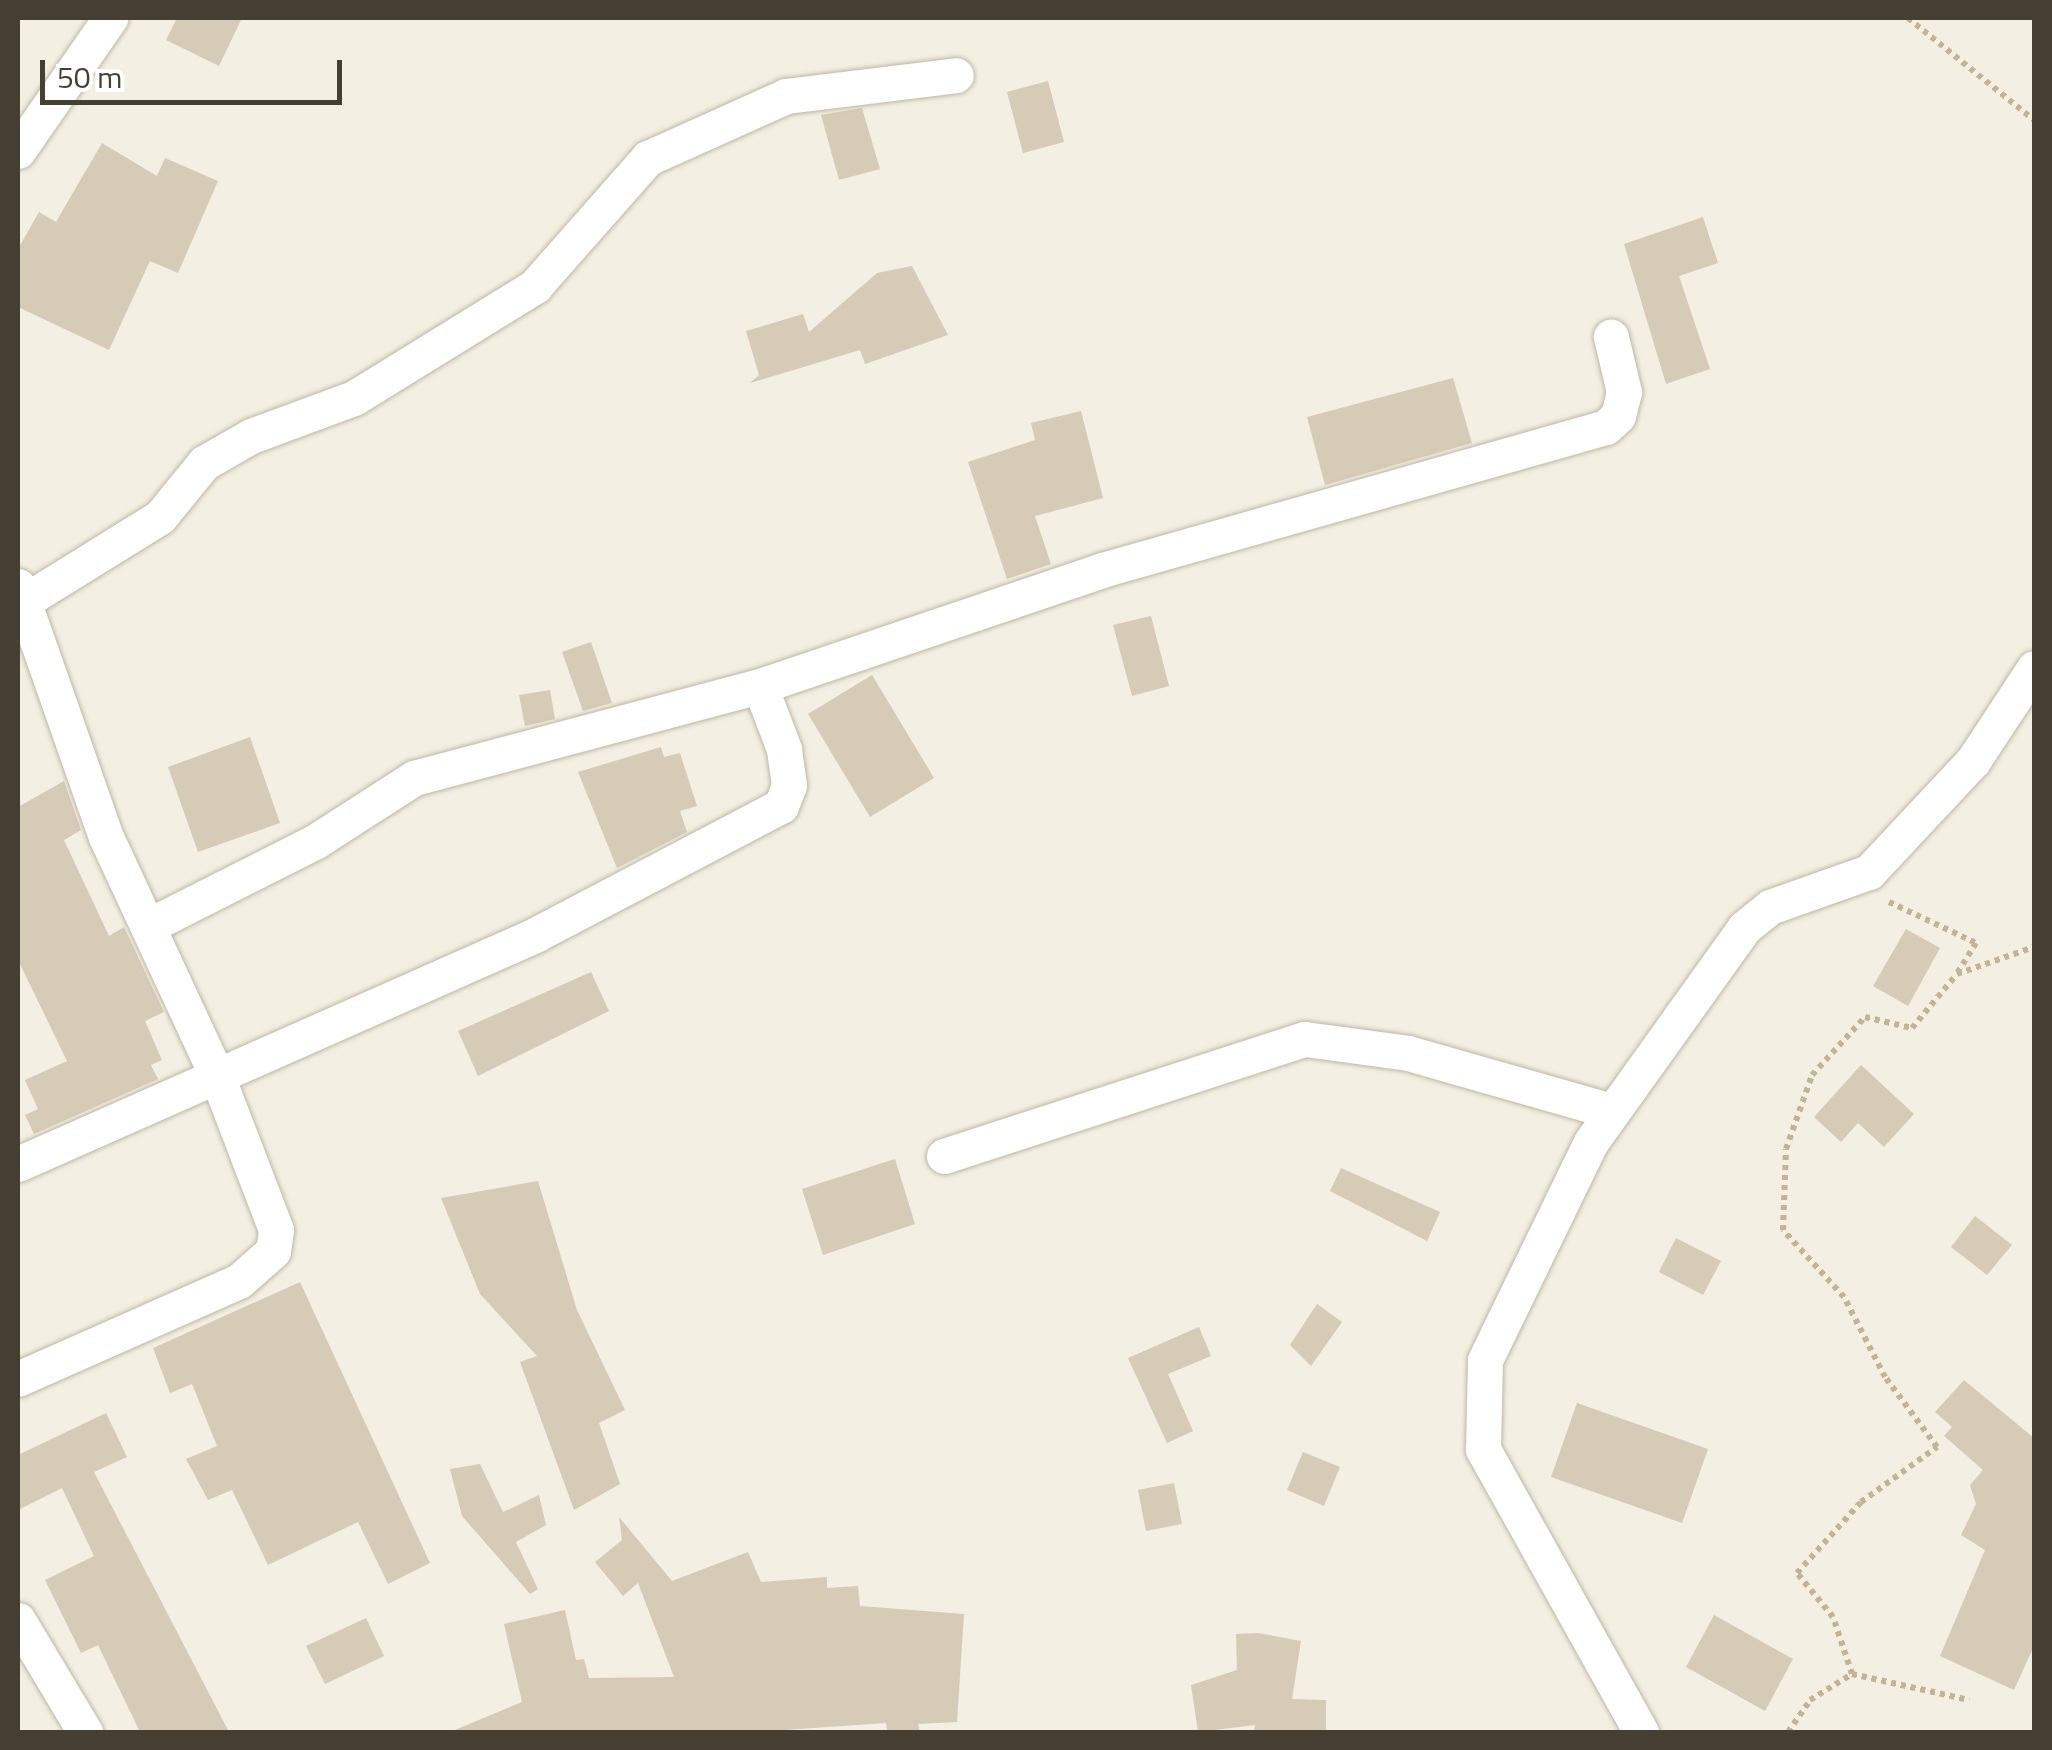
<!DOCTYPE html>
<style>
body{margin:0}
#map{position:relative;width:2052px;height:1750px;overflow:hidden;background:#f3efe2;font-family:"Titillium Web",sans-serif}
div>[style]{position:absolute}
.building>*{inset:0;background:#d5cbb7}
.path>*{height:6px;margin-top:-3px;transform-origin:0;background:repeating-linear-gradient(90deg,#c2b495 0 5px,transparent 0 10px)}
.roads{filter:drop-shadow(0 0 2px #bfb7a4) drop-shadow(0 0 2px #bfb7a4)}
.street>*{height:35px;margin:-17.5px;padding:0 17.5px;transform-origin:17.5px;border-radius:17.5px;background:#fff}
span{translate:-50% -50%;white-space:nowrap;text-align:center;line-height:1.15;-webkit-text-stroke:10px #fff;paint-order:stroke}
.frame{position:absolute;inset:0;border:20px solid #453f32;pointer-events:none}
.scale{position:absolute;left:40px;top:60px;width:302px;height:45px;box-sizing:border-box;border:5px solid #453f32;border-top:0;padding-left:12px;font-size:30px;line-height:35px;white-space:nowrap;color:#453f32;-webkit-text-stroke:8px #fff;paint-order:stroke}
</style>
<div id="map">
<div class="building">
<div style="clip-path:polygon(177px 18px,242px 18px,219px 66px,166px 40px)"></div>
<div style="clip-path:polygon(1048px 81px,1064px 142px,1023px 153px,1007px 92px)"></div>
<div style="clip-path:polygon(862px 108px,880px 169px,839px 180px,821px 115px)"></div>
<div style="clip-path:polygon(102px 143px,157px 176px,165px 158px,218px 181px,178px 273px,150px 261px,109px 350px,18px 307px,18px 249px,39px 212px,56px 222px)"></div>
<div style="clip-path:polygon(1703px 217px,1718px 263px,1679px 276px,1710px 369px,1666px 384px,1624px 244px)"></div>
<div style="clip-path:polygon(912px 266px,948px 335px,865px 364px,860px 350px,750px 383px,759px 375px,746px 331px,803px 314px,809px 332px,877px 273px)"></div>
<div style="clip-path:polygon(1453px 378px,1472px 443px,1325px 485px,1307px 417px)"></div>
<div style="clip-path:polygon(1081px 411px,1103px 498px,1035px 516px,1051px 564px,1007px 579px,968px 462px,1035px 440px,1031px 423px)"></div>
<div style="clip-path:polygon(1151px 616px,1169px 686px,1132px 696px,1113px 625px)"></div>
<div style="clip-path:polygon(591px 642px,612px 703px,583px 711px,562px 652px)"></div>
<div style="clip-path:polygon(872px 675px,934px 778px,870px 817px,808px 714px)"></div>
<div style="clip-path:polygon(550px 690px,555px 719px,525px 726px,519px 695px)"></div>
<div style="clip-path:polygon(250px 737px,280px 823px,198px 852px,168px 767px)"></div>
<div style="clip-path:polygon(661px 747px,664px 757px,680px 753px,697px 806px,680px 811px,687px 832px,617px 868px,578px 772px)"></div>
<div style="clip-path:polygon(64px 781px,81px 830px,64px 840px,109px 936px,124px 927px,164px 1012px,145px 1021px,162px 1060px,151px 1065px,158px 1079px,34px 1134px,25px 1115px,38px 1109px,25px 1080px,67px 1061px,18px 960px,18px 807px)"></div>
<div style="clip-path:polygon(1906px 929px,1940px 948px,1908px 1006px,1873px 986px)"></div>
<div style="clip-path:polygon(591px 972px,609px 1011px,478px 1076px,458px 1031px)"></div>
<div style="clip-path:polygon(1861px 1065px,1914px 1114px,1884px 1147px,1858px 1123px,1841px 1142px,1814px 1117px)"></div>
<div style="clip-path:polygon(895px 1159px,915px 1224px,823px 1255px,802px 1189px)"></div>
<div style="clip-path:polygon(1341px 1168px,1440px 1212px,1427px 1241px,1330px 1191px)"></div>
<div style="clip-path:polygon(538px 1181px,577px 1310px,625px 1410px,599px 1423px,620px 1484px,574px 1510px,520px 1362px,537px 1356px,480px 1294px,441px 1198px)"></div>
<div style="clip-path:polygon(1975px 1216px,2012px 1245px,1987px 1275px,1951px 1247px)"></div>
<div style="clip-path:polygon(1676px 1238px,1721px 1261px,1703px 1295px,1659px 1272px)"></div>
<div style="clip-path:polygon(300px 1282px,430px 1563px,388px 1584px,358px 1522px,268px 1565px,232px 1490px,208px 1500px,186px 1459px,217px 1446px,192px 1384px,170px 1393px,153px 1348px)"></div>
<div style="clip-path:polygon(1317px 1304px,1342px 1322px,1311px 1366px,1290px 1345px)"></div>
<div style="clip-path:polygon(1199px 1327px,1211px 1356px,1168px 1374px,1193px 1431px,1167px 1443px,1128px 1358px)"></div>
<div style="clip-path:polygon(1964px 1380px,2034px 1438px,2034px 1646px,2014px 1690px,1940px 1656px,1985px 1550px,1961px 1535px,1976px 1504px,1970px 1485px,1983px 1470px,1944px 1436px,1952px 1427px,1935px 1412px)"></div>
<div style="clip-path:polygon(1577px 1403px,1708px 1449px,1682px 1523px,1551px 1477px)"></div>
<div style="clip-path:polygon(106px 1413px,127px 1457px,94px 1472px,229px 1732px,140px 1732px,98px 1645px,81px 1653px,45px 1580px,94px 1556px,62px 1488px,18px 1510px,18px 1455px)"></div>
<div style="clip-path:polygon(1303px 1452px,1340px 1467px,1324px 1506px,1287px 1490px)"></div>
<div style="clip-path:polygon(480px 1464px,503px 1512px,539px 1495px,546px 1525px,516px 1542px,538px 1589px,530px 1594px,462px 1516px,450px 1469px)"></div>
<div style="clip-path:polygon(1174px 1483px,1182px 1524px,1146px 1531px,1138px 1490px)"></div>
<div style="clip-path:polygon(619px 1517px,672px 1581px,748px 1552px,761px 1582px,827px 1577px,827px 1588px,858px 1586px,860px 1606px,964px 1614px,957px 1722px,918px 1724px,920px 1732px,887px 1732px,886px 1723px,754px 1732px,450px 1732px,522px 1702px,504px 1624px,565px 1610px,576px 1660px,584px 1659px,589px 1678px,674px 1677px,638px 1583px,623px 1596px,595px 1562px,622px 1540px)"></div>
<div style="clip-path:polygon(1714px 1615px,1793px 1659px,1765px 1711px,1686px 1667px)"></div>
<div style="clip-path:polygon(366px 1618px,384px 1656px,325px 1684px,306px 1646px)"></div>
<div style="clip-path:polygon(1258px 1633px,1301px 1641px,1292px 1699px,1326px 1700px,1326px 1732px,1254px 1732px,1255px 1725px,1198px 1732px,1191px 1685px,1237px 1670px,1236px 1634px)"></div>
</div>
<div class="path">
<div style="left:1908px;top:18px;width:162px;rotate:39deg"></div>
<div style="left:1889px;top:902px;width:96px;rotate:25.2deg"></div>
<div style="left:1976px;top:943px;width:36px;rotate:122deg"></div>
<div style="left:1852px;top:1674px;width:60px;rotate:-108.4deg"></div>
<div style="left:1833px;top:1617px;width:57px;rotate:-129.3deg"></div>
<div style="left:1797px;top:1573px;width:96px;rotate:-48deg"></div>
<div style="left:1861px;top:1502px;width:94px;rotate:-35.9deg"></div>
<div style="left:1937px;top:1447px;width:87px;rotate:-126.6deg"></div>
<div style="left:1885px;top:1377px;width:90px;rotate:-117.1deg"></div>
<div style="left:1844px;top:1297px;width:91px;rotate:-132.3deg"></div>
<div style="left:1783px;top:1230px;width:81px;rotate:-87.9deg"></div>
<div style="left:1786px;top:1149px;width:78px;rotate:-70.6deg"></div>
<div style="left:1812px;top:1075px;width:79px;rotate:-47.6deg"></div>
<div style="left:1865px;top:1017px;width:48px;rotate:13.2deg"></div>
<div style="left:1912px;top:1028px;width:70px;rotate:-50.2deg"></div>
<div style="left:1957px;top:974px;width:82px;rotate:-19.3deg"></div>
<div style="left:1788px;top:1732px;width:39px;rotate:-55deg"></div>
<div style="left:1810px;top:1700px;width:49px;rotate:-31.8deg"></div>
<div style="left:1852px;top:1674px;width:120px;rotate:12.5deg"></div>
</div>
<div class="roads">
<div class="street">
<div style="left:18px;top:151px;width:162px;rotate:-55.3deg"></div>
<div style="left:18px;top:586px;width:266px;rotate:70.7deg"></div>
<div style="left:106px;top:837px;width:264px;rotate:65.1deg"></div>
<div style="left:217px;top:1076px;width:348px;rotate:-23.9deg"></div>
<div style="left:535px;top:935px;width:278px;rotate:-27.7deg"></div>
<div style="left:781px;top:806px;width:22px;rotate:-69deg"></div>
<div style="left:789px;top:785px;width:36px;rotate:-98deg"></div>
<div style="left:784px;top:749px;width:67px;rotate:-110.9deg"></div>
<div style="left:23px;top:602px;width:161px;rotate:-31.8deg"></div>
<div style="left:160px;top:517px;width:70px;rotate:-50.8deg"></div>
<div style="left:204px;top:463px;width:54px;rotate:-29.9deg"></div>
<div style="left:251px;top:436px;width:110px;rotate:-20.3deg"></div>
<div style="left:354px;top:398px;width:213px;rotate:-31.7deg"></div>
<div style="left:535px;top:286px;width:171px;rotate:-48.6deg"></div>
<div style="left:648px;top:158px;width:151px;rotate:-24.2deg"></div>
<div style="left:786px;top:96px;width:171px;rotate:-7deg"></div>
<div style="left:148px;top:926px;width:188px;rotate:-26.8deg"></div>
<div style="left:316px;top:841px;width:117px;rotate:-32.7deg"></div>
<div style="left:414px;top:778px;width:358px;rotate:-14.9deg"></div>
<div style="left:760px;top:686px;width:361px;rotate:-18.7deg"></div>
<div style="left:1102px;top:570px;width:524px;rotate:-15.84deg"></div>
<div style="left:1606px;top:427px;width:16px;rotate:-43deg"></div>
<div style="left:1618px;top:416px;width:25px;rotate:-76deg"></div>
<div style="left:1624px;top:392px;width:57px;rotate:-103.3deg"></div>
<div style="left:944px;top:1156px;width:379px;rotate:-18deg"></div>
<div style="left:1305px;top:1039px;width:104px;rotate:7.7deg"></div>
<div style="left:1408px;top:1053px;width:211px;rotate:15.9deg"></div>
<div style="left:18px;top:1164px;width:218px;rotate:-23.9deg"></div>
<div style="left:217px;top:1076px;width:165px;rotate:69deg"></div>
<div style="left:276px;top:1230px;width:21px;rotate:98deg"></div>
<div style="left:273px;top:1251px;width:45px;rotate:138.6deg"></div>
<div style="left:239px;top:1281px;width:242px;rotate:156.1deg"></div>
<div style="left:18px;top:1620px;width:131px;rotate:59.1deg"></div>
<div style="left:1641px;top:1732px;width:324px;rotate:-119.2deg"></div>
<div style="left:1483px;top:1449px;width:89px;rotate:-88.7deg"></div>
<div style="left:1485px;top:1360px;width:242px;rotate:-64.1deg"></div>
<div style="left:1591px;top:1142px;width:263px;rotate:-54.4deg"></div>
<div style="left:1744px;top:928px;width:33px;rotate:-39deg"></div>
<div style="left:1770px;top:907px;width:105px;rotate:-19.5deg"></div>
<div style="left:1869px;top:872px;width:152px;rotate:-46.9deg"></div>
<div style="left:1973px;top:761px;width:111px;rotate:-56.7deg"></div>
</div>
</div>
<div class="frame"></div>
<div class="scale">50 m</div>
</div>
